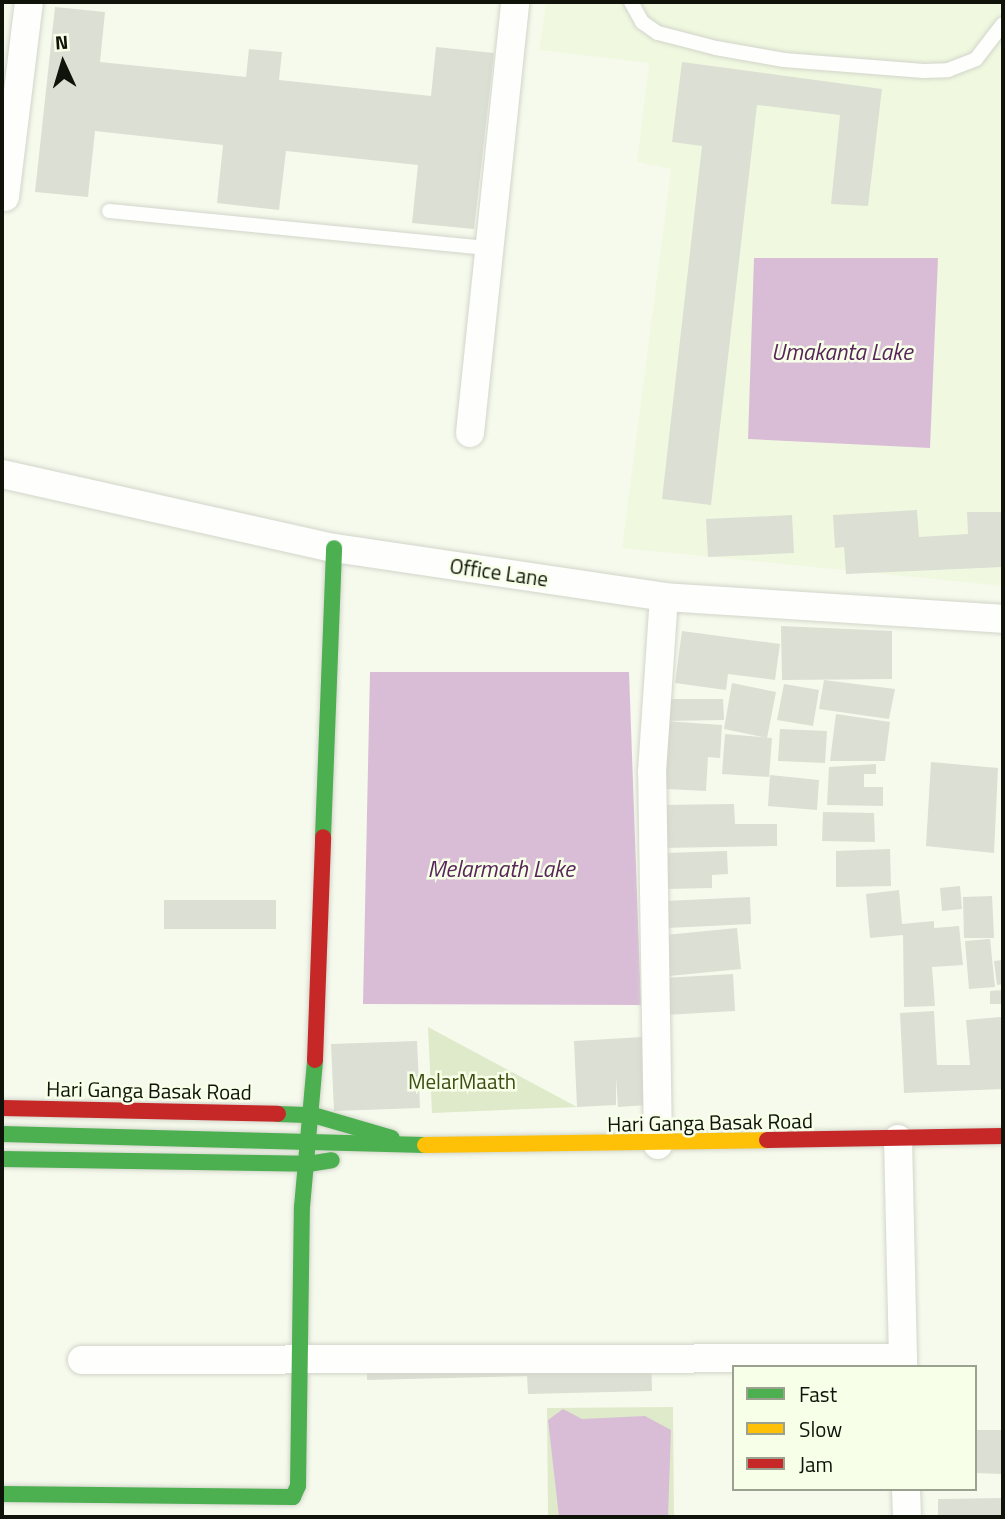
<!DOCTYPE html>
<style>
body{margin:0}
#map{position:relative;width:1005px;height:1519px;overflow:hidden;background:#f6faed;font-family:"Titillium Web",sans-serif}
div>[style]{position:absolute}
.built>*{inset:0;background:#f0f9e0}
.green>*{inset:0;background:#deeac9}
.water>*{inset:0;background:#d9bdd7}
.building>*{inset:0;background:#dcdfd4}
.roads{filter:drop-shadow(0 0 2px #d2d5ca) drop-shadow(0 0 2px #d2d5ca)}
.lane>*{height:14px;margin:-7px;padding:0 7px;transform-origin:7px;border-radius:7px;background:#fefefc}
.street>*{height:28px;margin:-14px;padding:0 14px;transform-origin:14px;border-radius:14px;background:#fefefc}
.fast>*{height:16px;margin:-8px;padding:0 8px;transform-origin:8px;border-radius:8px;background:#4caf50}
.slow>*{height:16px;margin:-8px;padding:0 8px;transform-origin:8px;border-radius:8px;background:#ffc107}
.jam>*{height:16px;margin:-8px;padding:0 8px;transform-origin:8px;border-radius:8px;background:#c62828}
span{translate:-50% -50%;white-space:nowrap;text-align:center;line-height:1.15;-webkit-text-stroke:5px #f7ffe8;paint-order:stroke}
.street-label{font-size:21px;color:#101309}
.park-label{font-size:21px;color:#3e4e13}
.water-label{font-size:23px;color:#58255a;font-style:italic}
.frame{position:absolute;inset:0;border:4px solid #101309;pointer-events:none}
.legend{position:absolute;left:732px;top:1365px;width:245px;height:126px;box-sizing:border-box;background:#f7ffe8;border:2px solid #9ba18f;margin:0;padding:9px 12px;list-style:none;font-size:21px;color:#101309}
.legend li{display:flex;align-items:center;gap:14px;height:35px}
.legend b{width:35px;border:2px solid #9ba18f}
.north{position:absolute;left:28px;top:28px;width:70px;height:70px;-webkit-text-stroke:5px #f7ffe8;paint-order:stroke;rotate:356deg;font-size:19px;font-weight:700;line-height:28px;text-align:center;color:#101309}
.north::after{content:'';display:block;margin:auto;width:24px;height:32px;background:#101309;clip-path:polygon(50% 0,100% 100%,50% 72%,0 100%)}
</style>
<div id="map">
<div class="built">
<div style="clip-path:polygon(546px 2px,1003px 2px,1003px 586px,622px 548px,671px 169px,637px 162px,649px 63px,539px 50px)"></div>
</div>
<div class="green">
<div style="clip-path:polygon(428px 1027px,577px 1107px,432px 1113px)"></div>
<div style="clip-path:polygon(673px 1407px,674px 1517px,548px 1517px,547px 1408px)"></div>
</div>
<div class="water">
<div style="clip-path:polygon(754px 258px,938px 258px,930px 448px,748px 439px)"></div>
<div style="clip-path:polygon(370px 672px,629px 672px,641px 1005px,363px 1004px)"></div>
<div style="clip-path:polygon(563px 1409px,582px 1419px,645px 1416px,671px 1430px,668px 1517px,559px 1517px,548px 1420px)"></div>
</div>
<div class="building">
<div style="clip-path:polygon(55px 7px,105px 12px,100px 62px,246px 77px,249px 49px,282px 52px,279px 80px,431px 96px,436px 47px,494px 53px,474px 229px,412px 223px,418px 165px,286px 151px,279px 210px,217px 203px,223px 145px,95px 131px,88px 197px,35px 192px)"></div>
<div style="clip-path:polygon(682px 62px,882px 89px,868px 206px,831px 204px,840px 115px,757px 105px,711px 505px,662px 499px,702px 146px,672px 142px)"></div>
<div style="clip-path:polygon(917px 510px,919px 537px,968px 534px,967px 512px,1003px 512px,1003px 567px,846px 574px,844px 547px,835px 548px,833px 515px)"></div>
<div style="clip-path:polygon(792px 515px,794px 553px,708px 557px,706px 519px)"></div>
<div style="clip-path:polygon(781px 626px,892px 631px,892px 679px,782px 680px)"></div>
<div style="clip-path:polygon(682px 631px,780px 644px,775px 680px,728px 674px,726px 690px,675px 683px)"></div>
<div style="clip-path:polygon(824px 680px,895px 689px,889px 719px,819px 709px)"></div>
<div style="clip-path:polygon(732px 683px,776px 692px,767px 738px,724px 729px)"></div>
<div style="clip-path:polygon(784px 684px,819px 690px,813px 726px,777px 720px)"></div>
<div style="clip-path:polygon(657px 699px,723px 699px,724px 720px,665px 721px,722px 725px,720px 758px,708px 757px,706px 791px,647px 788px)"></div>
<div style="clip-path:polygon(836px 714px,890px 722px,885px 761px,830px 761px)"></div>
<div style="clip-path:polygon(780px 729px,827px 731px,825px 763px,778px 761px)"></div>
<div style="clip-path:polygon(725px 734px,772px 738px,769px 777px,722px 774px)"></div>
<div style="clip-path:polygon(931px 762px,998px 768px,994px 853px,926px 846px)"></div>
<div style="clip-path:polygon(876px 764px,876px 774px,864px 774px,864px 787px,883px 787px,883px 806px,827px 805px,829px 767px)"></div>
<div style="clip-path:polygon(770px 775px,819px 780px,817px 810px,768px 806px)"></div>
<div style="clip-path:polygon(734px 804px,735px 824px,777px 824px,777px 846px,660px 848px,659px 805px)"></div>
<div style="clip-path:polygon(823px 812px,874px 813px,875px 842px,822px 841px)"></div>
<div style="clip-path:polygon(890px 849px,891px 886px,836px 887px,836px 851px)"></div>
<div style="clip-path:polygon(727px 851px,728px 874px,712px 875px,712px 888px,665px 889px,664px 853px)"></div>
<div style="clip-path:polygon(960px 886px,962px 909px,942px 911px,940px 888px)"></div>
<div style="clip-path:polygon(899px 890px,902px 924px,934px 921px,934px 928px,959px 926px,963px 965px,932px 967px,935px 1006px,904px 1007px,903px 935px,870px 938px,866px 894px)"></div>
<div style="clip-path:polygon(992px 896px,994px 938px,964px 938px,963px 897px)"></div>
<div style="clip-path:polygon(750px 897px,751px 924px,667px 928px,666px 901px)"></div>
<div style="clip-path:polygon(164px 900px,276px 900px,276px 929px,164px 929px)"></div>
<div style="clip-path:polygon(737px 928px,741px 969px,669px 976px,665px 935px)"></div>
<div style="clip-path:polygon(990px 939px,995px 987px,969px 989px,965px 941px)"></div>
<div style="clip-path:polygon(1003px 960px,1003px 984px,997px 985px,994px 961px)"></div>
<div style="clip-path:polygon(733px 974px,735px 1011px,665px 1015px,663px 978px)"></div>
<div style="clip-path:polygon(1003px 990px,1003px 1004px,990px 1004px,990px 991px)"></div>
<div style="clip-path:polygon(934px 1011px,937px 1065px,970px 1065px,966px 1020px,1001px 1017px,1003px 1089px,904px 1093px,900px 1013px)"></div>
<div style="clip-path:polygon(643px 1037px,648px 1105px,618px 1107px,616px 1077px,616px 1105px,577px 1107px,574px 1041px)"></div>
<div style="clip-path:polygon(417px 1041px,420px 1108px,334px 1111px,331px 1044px)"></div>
<div style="clip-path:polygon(651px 1349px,652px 1391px,528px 1394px,527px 1376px,367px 1380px,367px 1357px)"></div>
<div style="clip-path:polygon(975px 1430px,1003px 1430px,1003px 1474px,975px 1473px)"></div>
<div style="clip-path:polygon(1003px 1498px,1003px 1517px,938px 1517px,938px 1499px)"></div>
</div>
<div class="roads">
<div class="lane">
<div style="left:631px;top:2px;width:23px;rotate:61deg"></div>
<div style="left:642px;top:22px;width:19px;rotate:35deg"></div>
<div style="left:658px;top:33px;width:60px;rotate:14.5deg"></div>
<div style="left:716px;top:48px;width:69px;rotate:10deg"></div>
<div style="left:784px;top:60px;width:140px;rotate:4.5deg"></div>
<div style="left:924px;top:71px;width:24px;rotate:-2deg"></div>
<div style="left:948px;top:70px;width:30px;rotate:-21deg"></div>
<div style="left:976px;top:59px;width:44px;rotate:-52.4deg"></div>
<div style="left:109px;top:211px;width:380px;rotate:5.6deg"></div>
</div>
<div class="street">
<div style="left:5px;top:197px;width:196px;rotate:-83deg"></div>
<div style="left:470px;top:433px;width:433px;rotate:-84deg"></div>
<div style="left:2px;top:474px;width:340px;rotate:12.6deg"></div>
<div style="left:334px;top:548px;width:334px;rotate:8.4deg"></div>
<div style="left:664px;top:597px;width:340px;rotate:3.7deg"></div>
<div style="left:898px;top:1139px;width:228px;rotate:88.7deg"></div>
<div style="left:658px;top:1145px;width:373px;rotate:-90.9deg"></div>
<div style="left:652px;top:772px;width:175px;rotate:-86.1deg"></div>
<div style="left:82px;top:1360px;width:821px;rotate:-0.14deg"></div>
<div style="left:906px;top:1489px;width:28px;rotate:88deg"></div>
</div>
<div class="fast">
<div style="left:323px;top:837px;width:289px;rotate:-87.8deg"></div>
<div style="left:278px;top:1114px;width:35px;rotate:2deg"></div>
<div style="left:313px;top:1115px;width:82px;rotate:16.2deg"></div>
<div style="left:2px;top:1134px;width:423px;rotate:1.5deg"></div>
<div style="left:2px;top:1159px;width:306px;rotate:0.9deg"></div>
<div style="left:308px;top:1164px;width:24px;rotate:-9deg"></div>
<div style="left:2px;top:1494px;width:291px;rotate:0.6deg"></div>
<div style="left:293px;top:1497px;width:12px;rotate:-66deg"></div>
<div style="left:298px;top:1486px;width:279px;rotate:-89.2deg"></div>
<div style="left:302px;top:1207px;width:148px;rotate:-84.9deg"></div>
</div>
<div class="slow">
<div style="left:425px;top:1145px;width:342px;rotate:-0.8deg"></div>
</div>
<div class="jam">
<div style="left:315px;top:1060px;width:223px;rotate:-87.9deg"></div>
<div style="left:2px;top:1108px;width:276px;rotate:1.2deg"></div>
<div style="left:767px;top:1140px;width:236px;rotate:-1deg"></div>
</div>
</div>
<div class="street-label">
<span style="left:499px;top:572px;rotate:8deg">Office Lane</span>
<span style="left:149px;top:1090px;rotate:1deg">Hari Ganga Basak Road</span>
<span style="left:710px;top:1122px;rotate:-1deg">Hari Ganga Basak Road</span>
</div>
<div class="park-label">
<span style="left:462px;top:1081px">MelarMaath</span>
</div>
<div class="water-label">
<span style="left:842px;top:352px">Umakanta Lake</span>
<span style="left:501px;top:869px">Melarmath Lake</span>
</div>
<div class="frame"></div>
<ul class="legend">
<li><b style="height:9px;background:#4caf50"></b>Fast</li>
<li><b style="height:9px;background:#ffc107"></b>Slow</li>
<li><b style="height:9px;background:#c62828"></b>Jam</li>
</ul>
<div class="north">N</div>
</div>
